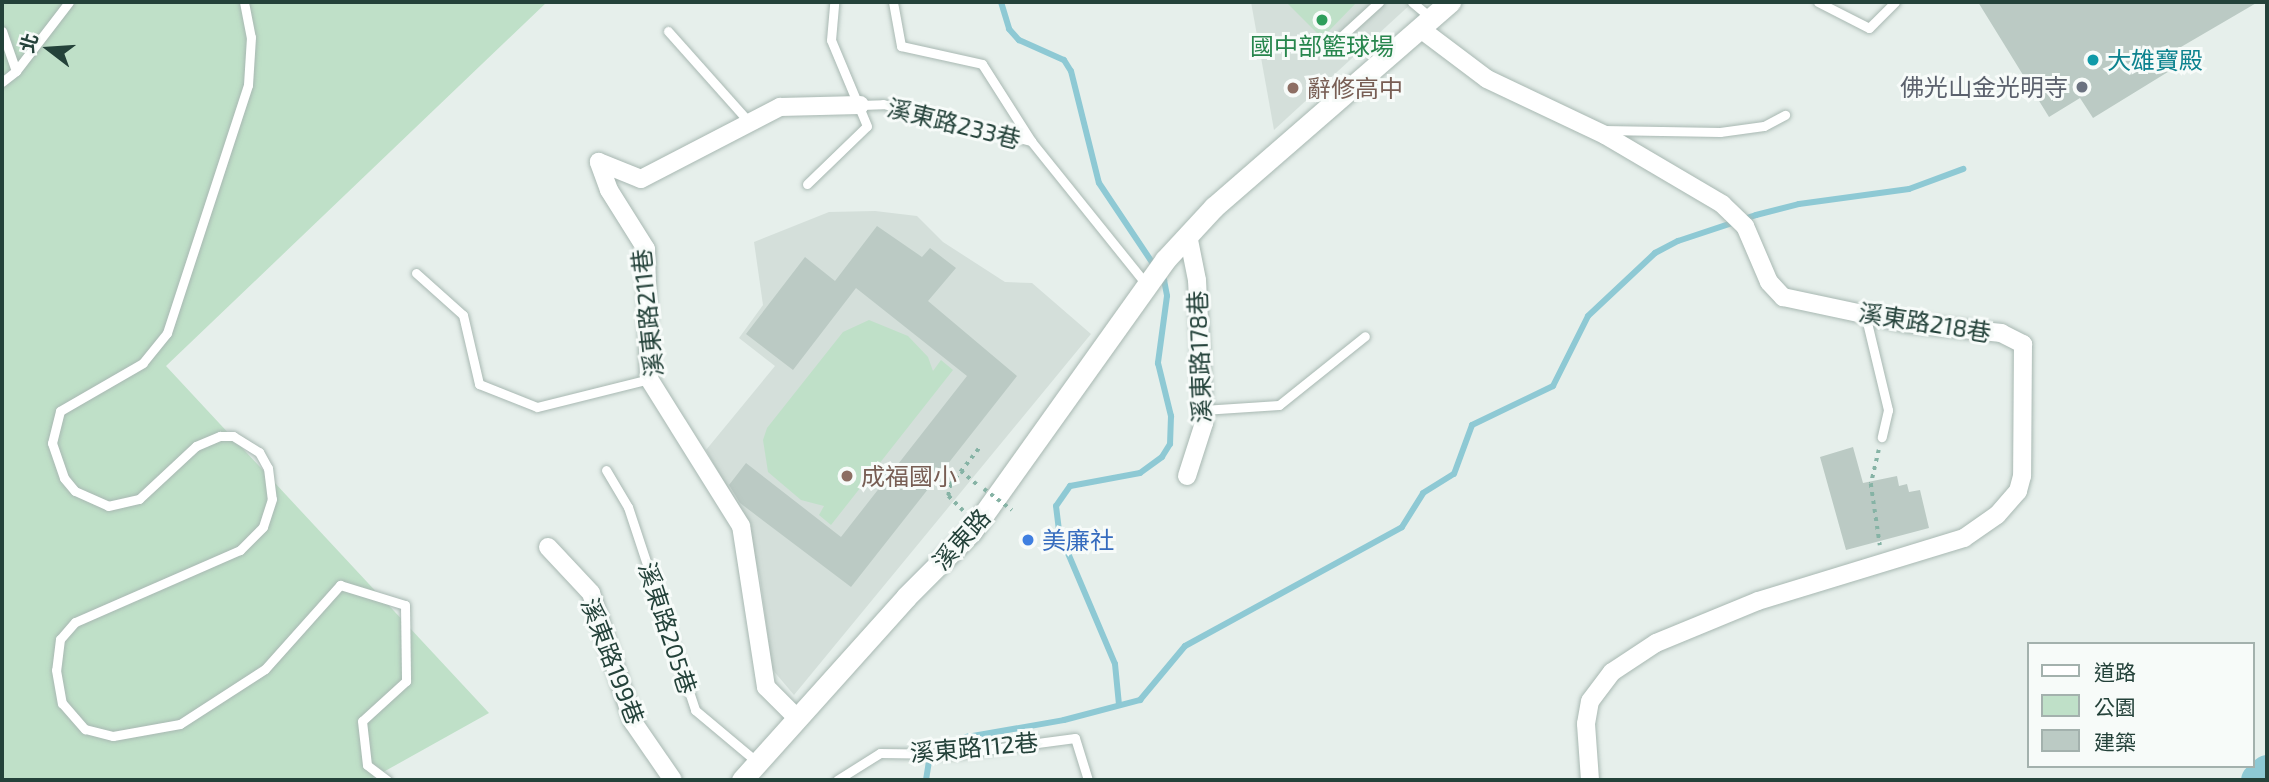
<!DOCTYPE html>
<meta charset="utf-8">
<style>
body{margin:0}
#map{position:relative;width:2269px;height:782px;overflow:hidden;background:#e6efeb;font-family:"Exo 2","Noto Sans TC",sans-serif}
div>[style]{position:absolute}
.built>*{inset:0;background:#d4dfda}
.green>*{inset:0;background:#bfe0c8}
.stream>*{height:6px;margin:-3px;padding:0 3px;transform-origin:3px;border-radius:3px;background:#8ec9d4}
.river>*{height:35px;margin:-17.5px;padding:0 17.5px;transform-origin:17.5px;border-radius:17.5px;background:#8ec9d4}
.building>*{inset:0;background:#bbcac4}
.path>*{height:3.5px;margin-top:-1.75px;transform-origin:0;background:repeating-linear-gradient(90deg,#86b3a5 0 3.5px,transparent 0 8.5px)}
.roads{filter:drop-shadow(0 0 2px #a8b8b2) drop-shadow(0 0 2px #a8b8b2)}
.service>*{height:9px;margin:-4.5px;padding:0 4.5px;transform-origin:4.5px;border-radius:4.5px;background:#fff}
.minor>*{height:18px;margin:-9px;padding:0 9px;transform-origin:9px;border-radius:9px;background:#fff}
.secondary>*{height:21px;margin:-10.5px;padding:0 10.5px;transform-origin:10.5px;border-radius:10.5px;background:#fff}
.path-bridge>*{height:3.5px;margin-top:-1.75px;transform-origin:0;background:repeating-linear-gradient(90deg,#86b3a5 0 3.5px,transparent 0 8.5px)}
.dots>*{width:19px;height:19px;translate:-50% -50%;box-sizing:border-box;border:4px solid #f7fbf9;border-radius:50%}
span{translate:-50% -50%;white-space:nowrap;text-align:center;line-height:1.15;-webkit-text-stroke:6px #f7fbf9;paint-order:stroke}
.leisure-label{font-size:24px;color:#27864d}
.culture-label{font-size:24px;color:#0d838f}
.left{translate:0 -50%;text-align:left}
.worship-label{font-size:24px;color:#5b616d}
.right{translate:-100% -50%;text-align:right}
.education-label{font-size:24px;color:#785e54}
.street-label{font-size:24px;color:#24423a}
.shop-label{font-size:24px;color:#366cbe}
.frame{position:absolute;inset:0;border:4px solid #24423a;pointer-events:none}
.legend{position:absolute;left:2027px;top:642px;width:228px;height:126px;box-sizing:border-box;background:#f7fbf9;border:2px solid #a3b1ad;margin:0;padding:9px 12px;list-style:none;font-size:21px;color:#24423a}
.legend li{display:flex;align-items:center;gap:14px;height:35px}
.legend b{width:35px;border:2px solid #a3b1ad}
.north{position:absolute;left:14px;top:14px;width:70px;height:70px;-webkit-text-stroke:5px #f7fbf9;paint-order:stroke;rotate:287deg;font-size:19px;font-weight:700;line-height:28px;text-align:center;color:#24423a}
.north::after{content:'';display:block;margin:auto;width:24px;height:32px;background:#24423a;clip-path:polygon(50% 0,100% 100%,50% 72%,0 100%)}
</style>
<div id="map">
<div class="built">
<div style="clip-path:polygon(1251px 2px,1413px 2px,1274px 130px)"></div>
<div style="clip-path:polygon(875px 211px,917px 216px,943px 242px,1005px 282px,1032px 283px,1091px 334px,794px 695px,772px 669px,760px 577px,744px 518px,706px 450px,775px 366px,739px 338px,763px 305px,754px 242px,829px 212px)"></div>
</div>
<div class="green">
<div style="clip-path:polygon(2px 2px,547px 2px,166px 366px,489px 713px,369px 780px,2px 780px)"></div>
<div style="clip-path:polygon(1286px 2px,1357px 2px,1322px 38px)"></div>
<div style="clip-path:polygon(869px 320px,908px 336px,928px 357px,933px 371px,941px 360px,953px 370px,831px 525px,819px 515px,824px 506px,801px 500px,768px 472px,763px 440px,767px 428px,843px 332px)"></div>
</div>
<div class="stream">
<div style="left:1001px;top:2px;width:28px;rotate:73deg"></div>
<div style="left:1009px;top:29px;width:15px;rotate:48deg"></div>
<div style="left:1019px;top:40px;width:49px;rotate:24deg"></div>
<div style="left:1064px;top:60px;width:13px;rotate:58deg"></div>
<div style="left:1071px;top:71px;width:115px;rotate:76deg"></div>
<div style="left:1099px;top:183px;width:117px;rotate:56.2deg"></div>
<div style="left:1164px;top:280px;width:16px;rotate:79deg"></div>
<div style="left:1167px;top:296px;width:68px;rotate:97.7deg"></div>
<div style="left:1158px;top:363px;width:55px;rotate:76.2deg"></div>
<div style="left:1171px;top:416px;width:28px;rotate:92deg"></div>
<div style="left:1170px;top:444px;width:15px;rotate:122deg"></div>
<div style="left:1162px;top:457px;width:27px;rotate:144deg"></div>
<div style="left:1140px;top:473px;width:71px;rotate:169.5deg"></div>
<div style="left:1070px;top:486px;width:24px;rotate:125deg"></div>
<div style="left:1056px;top:506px;width:26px;rotate:83deg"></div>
<div style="left:1059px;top:532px;width:143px;rotate:67deg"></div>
<div style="left:1115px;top:664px;width:41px;rotate:84.4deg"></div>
<div style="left:926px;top:780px;width:18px;rotate:-81deg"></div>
<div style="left:929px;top:762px;width:18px;rotate:-45deg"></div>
<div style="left:942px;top:749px;width:28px;rotate:-26deg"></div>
<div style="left:967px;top:737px;width:98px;rotate:-9.9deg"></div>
<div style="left:1064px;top:720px;width:79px;rotate:-14.7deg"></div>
<div style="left:1140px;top:700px;width:70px;rotate:-50.2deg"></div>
<div style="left:1185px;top:646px;width:247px;rotate:-28.7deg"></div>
<div style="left:1402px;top:527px;width:40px;rotate:-58deg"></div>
<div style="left:1423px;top:493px;width:36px;rotate:-32deg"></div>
<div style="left:1454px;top:474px;width:52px;rotate:-69.8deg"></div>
<div style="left:1472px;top:425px;width:90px;rotate:-25.7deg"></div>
<div style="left:1553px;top:386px;width:78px;rotate:-63.4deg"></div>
<div style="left:1588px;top:316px;width:92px;rotate:-43.2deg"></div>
<div style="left:1655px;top:253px;width:26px;rotate:-28deg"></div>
<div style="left:1678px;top:241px;width:82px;rotate:-18.4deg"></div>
<div style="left:1756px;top:215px;width:44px;rotate:-14.3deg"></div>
<div style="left:1799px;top:204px;width:111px;rotate:-7.8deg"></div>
<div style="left:1909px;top:189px;width:58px;rotate:-20.3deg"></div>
</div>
<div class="river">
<div style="left:2258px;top:780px;width:12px;rotate:-42deg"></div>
</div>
<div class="building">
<div style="clip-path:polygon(1978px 2px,2258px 2px,2169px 54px,2176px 67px,2093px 118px,2080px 98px,2049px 117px)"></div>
<div style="clip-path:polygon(877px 226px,922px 257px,930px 248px,956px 268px,928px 301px,1017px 376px,851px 587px,740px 503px,729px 485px,746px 463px,841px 537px,967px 376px,856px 288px,793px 370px,746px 334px,805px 257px,835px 281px)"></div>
<div style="clip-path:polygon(1853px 447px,1863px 483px,1897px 476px,1899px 486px,1907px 484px,1909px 492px,1920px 490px,1929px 528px,1846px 550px,1820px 457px)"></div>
</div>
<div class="path">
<div style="left:1879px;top:450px;width:35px;rotate:103deg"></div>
<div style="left:1871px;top:484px;width:62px;rotate:81.6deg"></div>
<div style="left:961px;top:471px;width:23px;rotate:40deg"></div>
<div style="left:963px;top:511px;width:21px;rotate:-135deg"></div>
<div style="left:948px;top:496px;width:11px;rotate:-80deg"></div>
<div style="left:950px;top:485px;width:47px;rotate:-51.9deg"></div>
</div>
<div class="roads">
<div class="service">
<div style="left:244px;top:2px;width:36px;rotate:79deg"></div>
<div style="left:251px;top:37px;width:48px;rotate:93.6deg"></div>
<div style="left:248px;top:85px;width:261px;rotate:108.1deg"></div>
<div style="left:167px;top:333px;width:38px;rotate:129deg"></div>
<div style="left:143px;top:363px;width:96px;rotate:150deg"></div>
<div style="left:60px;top:411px;width:33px;rotate:104deg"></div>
<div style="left:52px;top:443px;width:37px;rotate:71deg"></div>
<div style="left:64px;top:478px;width:17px;rotate:50deg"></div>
<div style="left:75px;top:491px;width:36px;rotate:24deg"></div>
<div style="left:108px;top:506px;width:32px;rotate:-13deg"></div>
<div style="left:139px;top:499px;width:78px;rotate:-42.9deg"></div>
<div style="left:196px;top:446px;width:26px;rotate:-23deg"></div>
<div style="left:220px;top:436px;width:13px"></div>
<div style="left:233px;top:436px;width:31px;rotate:32deg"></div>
<div style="left:259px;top:452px;width:18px;rotate:61deg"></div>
<div style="left:268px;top:468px;width:31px;rotate:83deg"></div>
<div style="left:272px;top:499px;width:29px;rotate:108deg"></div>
<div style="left:263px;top:527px;width:33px;rotate:135deg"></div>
<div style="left:240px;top:550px;width:180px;rotate:156.4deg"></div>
<div style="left:75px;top:622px;width:23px;rotate:131deg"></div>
<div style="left:60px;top:639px;width:31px;rotate:97deg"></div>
<div style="left:56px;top:670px;width:34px;rotate:80deg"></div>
<div style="left:62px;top:703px;width:35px;rotate:49deg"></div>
<div style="left:85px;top:729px;width:29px;rotate:14deg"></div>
<div style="left:113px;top:736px;width:68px;rotate:-10.2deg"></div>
<div style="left:180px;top:724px;width:101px;rotate:-32.9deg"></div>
<div style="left:265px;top:669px;width:113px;rotate:-48.2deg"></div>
<div style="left:340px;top:585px;width:68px;rotate:17.1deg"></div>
<div style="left:405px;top:605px;width:76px;rotate:89.2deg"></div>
<div style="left:406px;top:681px;width:59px;rotate:137.7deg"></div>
<div style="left:362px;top:721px;width:44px;rotate:83.5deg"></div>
<div style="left:367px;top:765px;width:25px;rotate:37deg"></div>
<div style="left:893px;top:2px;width:45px;rotate:79.7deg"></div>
<div style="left:901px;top:46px;width:83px;rotate:12.5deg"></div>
<div style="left:982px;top:64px;width:91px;rotate:57.5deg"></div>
<div style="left:1412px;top:2px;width:26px;rotate:40deg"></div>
<div style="left:1818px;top:2px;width:57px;rotate:27deg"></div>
<div style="left:1869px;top:28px;width:37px;rotate:-45deg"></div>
<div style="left:2px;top:31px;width:42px;rotate:70.7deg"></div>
<div style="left:668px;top:31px;width:123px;rotate:48.3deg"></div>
<div style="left:1334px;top:43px;width:61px;rotate:-42.3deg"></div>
<div style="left:2px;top:82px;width:18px;rotate:-38deg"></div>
<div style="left:16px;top:71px;width:87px;rotate:-52.5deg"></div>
<div style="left:860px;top:105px;width:23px;rotate:-2deg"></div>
<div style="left:883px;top:104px;width:153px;rotate:14deg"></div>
<div style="left:1031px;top:141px;width:184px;rotate:51.2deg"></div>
<div style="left:1603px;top:130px;width:117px;rotate:1deg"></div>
<div style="left:1720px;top:132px;width:44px;rotate:-7.8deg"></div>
<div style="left:1764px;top:126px;width:24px;rotate:-28deg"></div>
<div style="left:807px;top:184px;width:83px;rotate:-44deg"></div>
<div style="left:867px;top:126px;width:93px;rotate:-112.7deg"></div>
<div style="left:831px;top:40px;width:38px;rotate:-85deg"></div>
<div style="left:416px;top:273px;width:63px;rotate:41.8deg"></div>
<div style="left:463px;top:315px;width:71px;rotate:76.9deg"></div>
<div style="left:479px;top:384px;width:62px;rotate:21.6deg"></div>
<div style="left:537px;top:407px;width:115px;rotate:-14deg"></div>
<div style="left:1865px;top:314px;width:99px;rotate:76.5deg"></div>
<div style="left:1888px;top:410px;width:28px;rotate:103deg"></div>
<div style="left:1203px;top:410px;width:76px;rotate:-3.8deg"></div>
<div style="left:1279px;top:405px;width:110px;rotate:-38.7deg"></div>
<div style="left:606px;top:470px;width:43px;rotate:59.3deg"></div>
<div style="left:628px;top:507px;width:214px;rotate:71.7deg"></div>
<div style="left:695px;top:710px;width:81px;rotate:40deg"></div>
<div style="left:837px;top:780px;width:51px;rotate:-32.1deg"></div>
<div style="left:880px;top:753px;width:75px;rotate:0.8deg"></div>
<div style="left:955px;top:754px;width:121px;rotate:-7.6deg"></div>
<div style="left:1075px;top:738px;width:44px;rotate:72.8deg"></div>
</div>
<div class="minor">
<div style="left:1422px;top:30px;width:81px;rotate:37deg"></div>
<div style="left:1487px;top:79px;width:131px;rotate:25.4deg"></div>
<div style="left:1605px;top:135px;width:136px;rotate:30.5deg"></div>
<div style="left:1722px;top:204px;width:32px;rotate:44deg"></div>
<div style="left:1745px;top:226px;width:61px;rotate:66.8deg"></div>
<div style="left:1769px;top:282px;width:21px;rotate:47deg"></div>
<div style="left:1783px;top:297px;width:125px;rotate:12deg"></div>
<div style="left:1905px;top:323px;width:97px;rotate:5.9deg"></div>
<div style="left:2001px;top:333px;width:25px;rotate:27deg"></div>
<div style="left:2023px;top:344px;width:132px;rotate:90.4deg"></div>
<div style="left:2022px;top:476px;width:16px;rotate:105deg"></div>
<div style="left:2018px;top:491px;width:32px;rotate:131deg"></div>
<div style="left:1997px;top:515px;width:40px;rotate:145.1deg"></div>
<div style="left:1964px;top:538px;width:215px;rotate:163deg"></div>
<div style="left:1758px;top:601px;width:110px;rotate:157.6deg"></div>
<div style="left:1656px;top:643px;width:53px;rotate:146.6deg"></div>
<div style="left:1612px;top:672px;width:36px;rotate:127deg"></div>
<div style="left:1590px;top:701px;width:23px;rotate:100deg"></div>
<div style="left:1586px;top:724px;width:56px;rotate:85.9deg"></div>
<div style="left:1187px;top:476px;width:56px;rotate:-72.2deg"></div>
<div style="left:1204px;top:423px;width:143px;rotate:-92.8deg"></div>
<div style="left:1197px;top:280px;width:46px;rotate:-101.3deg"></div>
<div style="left:548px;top:547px;width:63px;rotate:46.9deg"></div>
<div style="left:591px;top:593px;width:136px;rotate:72deg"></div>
<div style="left:633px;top:722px;width:70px;rotate:55.4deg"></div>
<div style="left:797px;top:718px;width:44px;rotate:-135deg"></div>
<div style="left:766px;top:687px;width:163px;rotate:-98.8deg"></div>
<div style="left:741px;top:526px;width:173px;rotate:-122deg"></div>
<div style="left:649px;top:379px;width:130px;rotate:-91.3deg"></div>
<div style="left:646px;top:249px;width:70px;rotate:-122.1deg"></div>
<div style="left:609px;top:190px;width:30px;rotate:-110deg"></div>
<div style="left:599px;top:162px;width:45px;rotate:22deg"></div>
<div style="left:641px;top:179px;width:157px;rotate:-27.4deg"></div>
<div style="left:780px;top:107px;width:80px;rotate:-1.4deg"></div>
</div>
<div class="secondary">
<div style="left:742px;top:780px;width:246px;rotate:-48.1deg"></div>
<div style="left:906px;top:597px;width:92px;rotate:-45deg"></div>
<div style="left:971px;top:532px;width:334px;rotate:-54.5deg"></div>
<div style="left:1165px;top:260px;width:72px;rotate:-47.2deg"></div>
<div style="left:1214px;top:207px;width:313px;rotate:-41deg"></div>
</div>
</div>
<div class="path-bridge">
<div style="left:984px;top:489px;width:35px;rotate:37deg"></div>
</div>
<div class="dots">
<div style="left:1322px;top:20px;background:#2e9e5b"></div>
<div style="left:2093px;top:60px;background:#0f9aa8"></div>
<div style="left:2082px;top:87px;background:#6b7280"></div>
<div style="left:1293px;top:88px;background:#8d6e63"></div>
<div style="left:847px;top:476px;background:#8d6e63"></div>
<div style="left:1028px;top:540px;background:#3f7fe0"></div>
</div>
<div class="leisure-label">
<span style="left:1322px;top:46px">國中部籃球場</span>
</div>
<div class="culture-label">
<span class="left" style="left:2107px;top:60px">大雄寶殿</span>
</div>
<div class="worship-label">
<span class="right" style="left:2068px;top:87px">佛光山金光明寺</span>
</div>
<div class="education-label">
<span class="left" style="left:1307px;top:88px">辭修高中</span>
<span class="left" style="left:861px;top:476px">成福國小</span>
</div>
<div class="street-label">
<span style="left:954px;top:123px;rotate:14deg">溪東路233巷</span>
<span style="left:647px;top:313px;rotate:-96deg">溪東路211巷</span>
<span style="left:1925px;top:322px;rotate:9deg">溪東路218巷</span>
<span style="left:1199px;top:357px;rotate:-92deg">溪東路178巷</span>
<span style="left:961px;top:539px;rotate:-48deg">溪東路</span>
<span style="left:668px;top:628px;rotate:72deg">溪東路205巷</span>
<span style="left:613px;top:661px;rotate:69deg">溪東路199巷</span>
<span style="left:974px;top:747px;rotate:-5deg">溪東路112巷</span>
</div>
<div class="shop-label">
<span class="left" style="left:1042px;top:540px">美廉社</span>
</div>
<div class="frame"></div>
<ul class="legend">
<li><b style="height:9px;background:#fff"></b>道路</li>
<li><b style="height:19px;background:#bfe0c8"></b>公園</li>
<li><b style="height:19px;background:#bbcac4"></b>建築</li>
</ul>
<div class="north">北</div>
</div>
